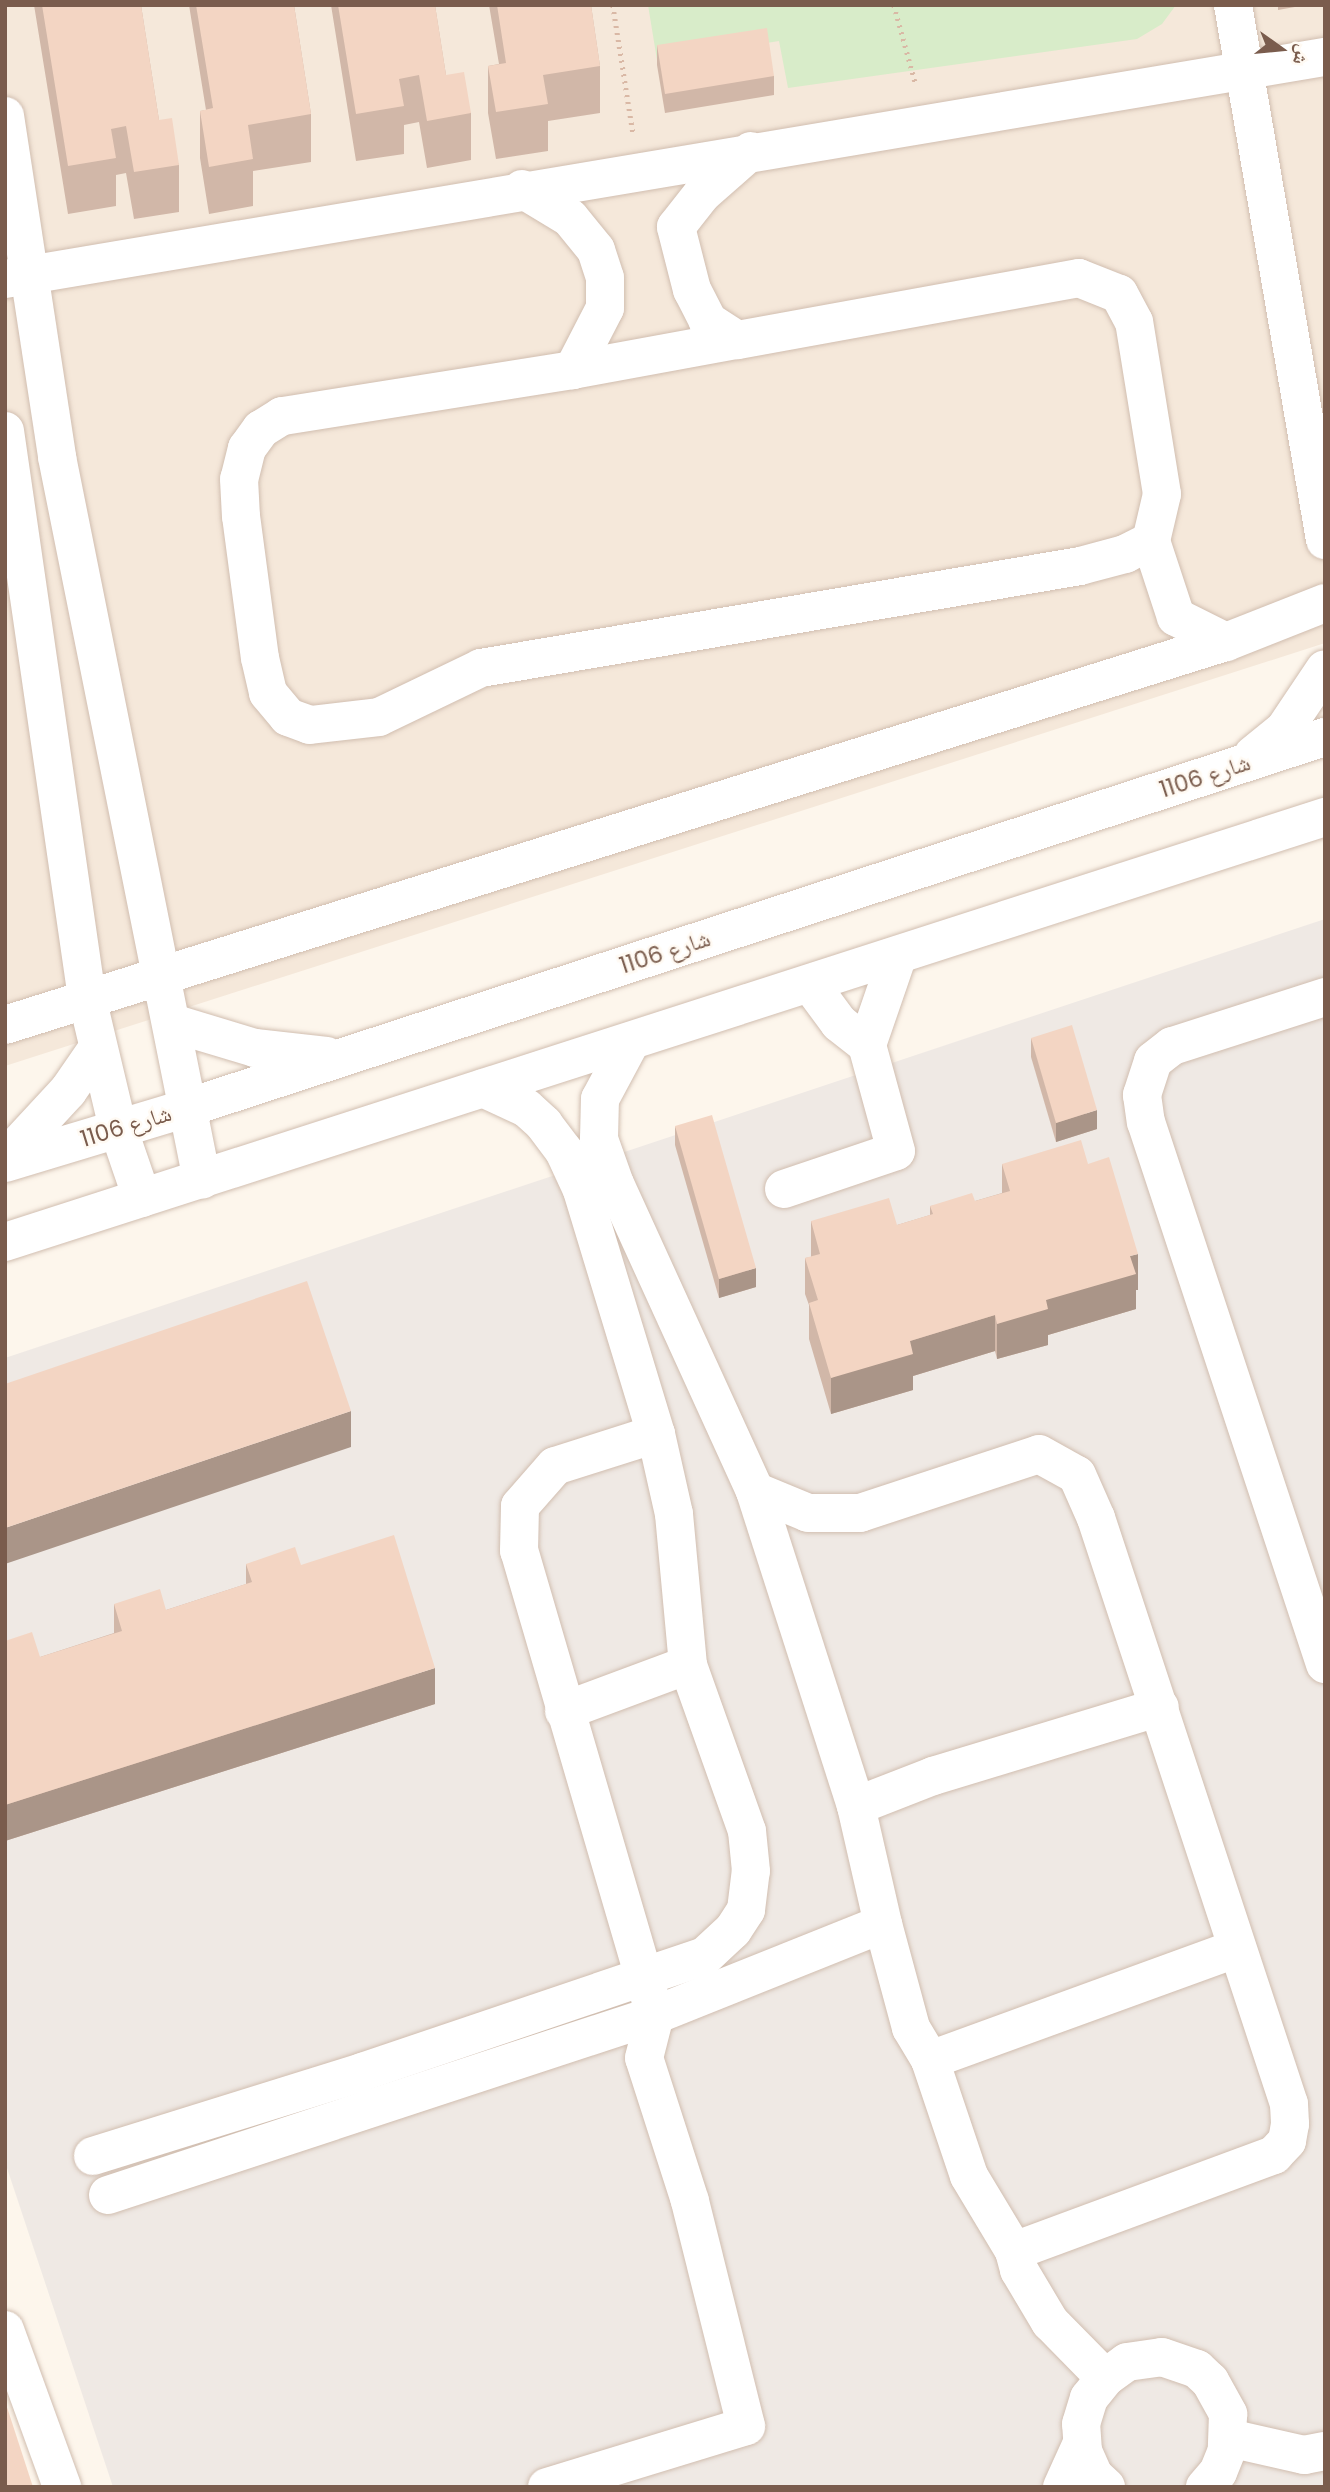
<!DOCTYPE html>
<meta charset="utf-8">
<style>
body{margin:0}
#map{position:relative;width:1330px;height:2492px;overflow:hidden;background:#fdf6ec;font-family:Poppins,"Noto Naskh Arabic",sans-serif}
div>[style]{position:absolute}
.residential>*{inset:0;background:#f5e8da}
.industrial>*{inset:0;background:#efe9e4}
.green>*{inset:0;background:#d8ecc9}
.path>*{height:4.5px;margin-top:-2.25px;transform-origin:0;background:repeating-linear-gradient(90deg,#d9b8a5 0 2px,transparent 0 7px)}
.roads{filter:drop-shadow(0 0 2px #d1beb0) drop-shadow(0 0 2px #d1beb0)}
.minor>*{height:38px;margin:-19px;padding:0 19px;transform-origin:19px;border-radius:19px;background:#fff}
.wall>*{inset:0;background:#d1b7a8}
.shaded-wall>*{inset:0;background:#aa9588}
.building>*{inset:0;background:#f3d5c3}
span{translate:-50% -50%;white-space:nowrap;text-align:center;line-height:1.15;-webkit-text-stroke:5px #fffaf3;paint-order:stroke}
.street-label{font-size:23px;color:#7a5c4d}
.frame{position:absolute;inset:0;border:7px solid #7a5c4d;pointer-events:none}
.north{position:absolute;left:1246px;top:14px;width:70px;height:70px;-webkit-text-stroke:5px #fffaf3;paint-order:stroke;rotate:105deg;font-size:19px;font-weight:700;line-height:28px;text-align:center;color:#7a5c4d}
.north::after{content:'';display:block;margin:auto;width:24px;height:32px;background:#7a5c4d;clip-path:polygon(50% 0,100% 100%,50% 72%,0 100%)}
</style>
<div id="map">
<div class="residential">
<div style="clip-path:polygon(5px 5px,1325px 5px,1325px 643px,5px 1066px)"></div>
</div>
<div class="industrial">
<div style="clip-path:polygon(1325px 919px,1325px 2487px,113px 2487px,5px 2162px,5px 1358px)"></div>
</div>
<div class="green">
<div style="clip-path:polygon(648px 5px,1176px 5px,1162px 24px,1137px 39px,788px 88px,779px 41px,657px 60px)"></div>
</div>
<div class="path">
<div style="left:613px;top:5px;width:129px;rotate:81.1deg"></div>
<div style="left:894px;top:5px;width:83px;rotate:74.6deg"></div>
</div>
<div class="roads">
<div class="minor">
<div style="left:1233px;top:5px;width:543px;rotate:80.24deg"></div>
<div style="left:5px;top:116px;width:345px;rotate:81.3deg"></div>
<div style="left:57px;top:457px;width:737px;rotate:78.66deg"></div>
<div style="left:522px;top:189px;width:56px;rotate:31.1deg"></div>
<div style="left:570px;top:218px;width:41px;rotate:50.9deg"></div>
<div style="left:596px;top:250px;width:29px;rotate:72deg"></div>
<div style="left:605px;top:278px;width:30px;rotate:90deg"></div>
<div style="left:605px;top:308px;width:70px;rotate:117.3deg"></div>
<div style="left:573px;top:370px;width:295px;rotate:171deg"></div>
<div style="left:282px;top:416px;width:25px;rotate:148deg"></div>
<div style="left:261px;top:429px;width:24px;rotate:126deg"></div>
<div style="left:247px;top:448px;width:32px;rotate:104deg"></div>
<div style="left:239px;top:479px;width:37px;rotate:87deg"></div>
<div style="left:241px;top:516px;width:143px;rotate:82.4deg"></div>
<div style="left:260px;top:658px;width:36px;rotate:77deg"></div>
<div style="left:268px;top:693px;width:31px;rotate:50deg"></div>
<div style="left:288px;top:717px;width:23px;rotate:20deg"></div>
<div style="left:310px;top:725px;width:69px;rotate:-6.6deg"></div>
<div style="left:379px;top:717px;width:113px;rotate:-25.7deg"></div>
<div style="left:481px;top:668px;width:608px;rotate:-9.66deg"></div>
<div style="left:1080px;top:566px;width:47px;rotate:-14.9deg"></div>
<div style="left:1125px;top:554px;width:29px;rotate:-27deg"></div>
<div style="left:1151px;top:541px;width:48px;rotate:-76.8deg"></div>
<div style="left:1162px;top:494px;width:174px;rotate:-99.2deg"></div>
<div style="left:1134px;top:322px;width:32px;rotate:-118deg"></div>
<div style="left:1119px;top:294px;width:43px;rotate:-158.2deg"></div>
<div style="left:1079px;top:278px;width:348px;rotate:169.7deg"></div>
<div style="left:737px;top:340px;width:35px;rotate:-147deg"></div>
<div style="left:708px;top:321px;width:35px;rotate:-117deg"></div>
<div style="left:692px;top:290px;width:65px;rotate:-104.3deg"></div>
<div style="left:676px;top:227px;width:42px;rotate:-51.8deg"></div>
<div style="left:702px;top:194px;width:65px;rotate:-41.3deg"></div>
<div style="left:5px;top:279px;width:1339px;rotate:-9.55deg"></div>
<div style="left:573px;top:370px;width:167px;rotate:-10.4deg"></div>
<div style="left:5px;top:431px;width:573px;rotate:81.77deg"></div>
<div style="left:87px;top:998px;width:134px;rotate:76.6deg"></div>
<div style="left:118px;top:1128px;width:74px;rotate:71.1deg"></div>
<div style="left:1151px;top:541px;width:80px;rotate:71.8deg"></div>
<div style="left:1176px;top:617px;width:56px;rotate:26.6deg"></div>
<div style="left:1253px;top:755px;width:40px;rotate:-39deg"></div>
<div style="left:1284px;top:730px;width:73px;rotate:-56.1deg"></div>
<div style="left:811px;top:985px;width:47px;rotate:53.6deg"></div>
<div style="left:839px;top:1023px;width:36px;rotate:38deg"></div>
<div style="left:1325px;top:997px;width:161px;rotate:162.2deg"></div>
<div style="left:1172px;top:1046px;width:24px;rotate:142deg"></div>
<div style="left:1153px;top:1061px;width:36px;rotate:108deg"></div>
<div style="left:1142px;top:1095px;width:27px;rotate:82deg"></div>
<div style="left:1146px;top:1122px;width:571px;rotate:71.72deg"></div>
<div style="left:172px;top:1023px;width:87px;rotate:16.8deg"></div>
<div style="left:255px;top:1048px;width:72px;rotate:6.3deg"></div>
<div style="left:5px;top:1025px;width:1280px;rotate:-17.42deg"></div>
<div style="left:1226px;top:642px;width:106px;rotate:-21.5deg"></div>
<div style="left:5px;top:1159px;width:93px;rotate:-47.2deg"></div>
<div style="left:68px;top:1091px;width:51px;rotate:-55.4deg"></div>
<div style="left:5px;top:1163px;width:190px;rotate:-16.8deg"></div>
<div style="left:187px;top:1108px;width:1197px;rotate:-18.06deg"></div>
<div style="left:784px;top:1189px;width:118px;rotate:-18.7deg"></div>
<div style="left:896px;top:1151px;width:110px;rotate:-105.3deg"></div>
<div style="left:867px;top:1045px;width:95px;rotate:-71deg"></div>
<div style="left:5px;top:1242px;width:1387px;rotate:-17.85deg"></div>
<div style="left:755px;top:1491px;width:57px;rotate:22.5deg"></div>
<div style="left:808px;top:1513px;width:52px"></div>
<div style="left:860px;top:1513px;width:188px;rotate:-18.2deg"></div>
<div style="left:1039px;top:1454px;width:43px;rotate:28.9deg"></div>
<div style="left:1077px;top:1475px;width:47px;rotate:66.2deg"></div>
<div style="left:1096px;top:1518px;width:617px;rotate:71.77deg"></div>
<div style="left:1289px;top:2104px;width:20px;rotate:87deg"></div>
<div style="left:1290px;top:2124px;width:17px;rotate:100deg"></div>
<div style="left:1287px;top:2141px;width:19px;rotate:133deg"></div>
<div style="left:1274px;top:2155px;width:277px;rotate:159.7deg"></div>
<div style="left:564px;top:1711px;width:132px;rotate:-20.4deg"></div>
<div style="left:856px;top:1806px;width:83px;rotate:-21.3deg"></div>
<div style="left:933px;top:1776px;width:237px;rotate:-16.9deg"></div>
<div style="left:883px;top:1924px;width:108px;rotate:74.9deg"></div>
<div style="left:911px;top:2028px;width:37px;rotate:59deg"></div>
<div style="left:930px;top:2060px;width:325px;rotate:-20deg"></div>
<div style="left:930px;top:2060px;width:122px;rotate:71.4deg"></div>
<div style="left:969px;top:2176px;width:87px;rotate:59deg"></div>
<div style="left:1014px;top:2251px;width:20px;rotate:75deg"></div>
<div style="left:1019px;top:2270px;width:61px;rotate:59.2deg"></div>
<div style="left:1050px;top:2322px;width:78px;rotate:45.5deg"></div>
<div style="left:93px;top:2156px;width:282px;rotate:-17.3deg"></div>
<div style="left:362px;top:2072px;width:362px;rotate:-18.7deg"></div>
<div style="left:705px;top:1956px;width:38px;rotate:-43deg"></div>
<div style="left:733px;top:1930px;width:24px;rotate:-57deg"></div>
<div style="left:746px;top:1910px;width:39px;rotate:-83deg"></div>
<div style="left:751px;top:1871px;width:40px;rotate:-95.7deg"></div>
<div style="left:747px;top:1831px;width:176px;rotate:-109.6deg"></div>
<div style="left:688px;top:1665px;width:152px;rotate:-95.3deg"></div>
<div style="left:674px;top:1514px;width:82px;rotate:-102.7deg"></div>
<div style="left:656px;top:1434px;width:255px;rotate:-106.9deg"></div>
<div style="left:582px;top:1190px;width:43px;rotate:-114.8deg"></div>
<div style="left:564px;top:1151px;width:34px;rotate:-127deg"></div>
<div style="left:544px;top:1124px;width:24px;rotate:-138deg"></div>
<div style="left:526px;top:1108px;width:47px;rotate:-155.1deg"></div>
<div style="left:108px;top:2195px;width:576px;rotate:-18.21deg"></div>
<div style="left:655px;top:2015px;width:245px;rotate:-21.8deg"></div>
<div style="left:883px;top:1924px;width:121px;rotate:-102.9deg"></div>
<div style="left:856px;top:1806px;width:331px;rotate:-107.8deg"></div>
<div style="left:755px;top:1491px;width:337px;rotate:-114.5deg"></div>
<div style="left:615px;top:1184px;width:48px;rotate:-109.6deg"></div>
<div style="left:599px;top:1139px;width:40px;rotate:-88.6deg"></div>
<div style="left:600px;top:1099px;width:64px;rotate:-61.8deg"></div>
<div style="left:5px;top:2330px;width:167px;rotate:70deg"></div>
<div style="left:1229px;top:2438px;width:77px;rotate:12.8deg"></div>
<div style="left:1304px;top:2455px;width:21px;rotate:-11deg"></div>
<div style="left:547px;top:2487px;width:208px;rotate:-17deg"></div>
<div style="left:746px;top:2426px;width:232px;rotate:-104deg"></div>
<div style="left:690px;top:2201px;width:150px;rotate:-107.8deg"></div>
<div style="left:644px;top:2058px;width:44px;rotate:-75.7deg"></div>
<div style="left:655px;top:2015px;width:484px;rotate:-106.3deg"></div>
<div style="left:519px;top:1551px;width:45px;rotate:-88.7deg"></div>
<div style="left:520px;top:1506px;width:53px;rotate:-48.8deg"></div>
<div style="left:555px;top:1466px;width:106px;rotate:-17.6deg"></div>
<div style="left:1062px;top:2487px;width:48px;rotate:-65.6deg"></div>
<div style="left:1106px;top:2487px;width:16px;rotate:-137deg"></div>
<div style="left:1094px;top:2476px;width:27px;rotate:-114deg"></div>
<div style="left:1083px;top:2451px;width:27px;rotate:-94deg"></div>
<div style="left:1081px;top:2424px;width:27px;rotate:-73deg"></div>
<div style="left:1089px;top:2398px;width:26px;rotate:-51deg"></div>
<div style="left:1105px;top:2378px;width:27px;rotate:-36deg"></div>
<div style="left:1127px;top:2362px;width:35px;rotate:-8deg"></div>
<div style="left:1162px;top:2357px;width:37px;rotate:19deg"></div>
<div style="left:1197px;top:2369px;width:18px;rotate:43deg"></div>
<div style="left:1210px;top:2381px;width:38px;rotate:61deg"></div>
<div style="left:1228px;top:2414px;width:36px;rotate:92deg"></div>
<div style="left:1227px;top:2450px;width:24px;rotate:112deg"></div>
<div style="left:1218px;top:2472px;width:20px;rotate:131deg"></div>
</div>
</div>
<div class="wall">
<div style="clip-path:polygon(34px 5px,141px 5px,159px 120px,179px 165px,179px 212px,134px 219px,126px 173px,116px 175px,116px 206px,68px 214px)"></div>
<div style="clip-path:polygon(189px 5px,294px 5px,311px 114px,311px 162px,253px 171px,253px 206px,209px 214px,200px 158px,200px 111px,206px 110px)"></div>
<div style="clip-path:polygon(331px 5px,435px 5px,446px 75px,471px 113px,471px 160px,427px 168px,419px 122px,404px 125px,404px 154px,356px 161px)"></div>
<div style="clip-path:polygon(489px 5px,591px 5px,600px 66px,600px 113px,548px 121px,548px 151px,496px 159px,488px 113px,488px 66px,499px 64px)"></div>
<div style="clip-path:polygon(1278px 5px,1306px 5px,1278px 10px)"></div>
<div style="clip-path:polygon(657px 45px,774px 76px,774px 95px,665px 113px,657px 65px)"></div>
<div style="clip-path:polygon(1031px 1038px,1097px 1129px,1056px 1142px,1031px 1057px)"></div>
<div style="clip-path:polygon(675px 1126px,756px 1287px,719px 1298px,675px 1145px)"></div>
<div style="clip-path:polygon(1002px 1164px,1088px 1164px,1138px 1290px,1136px 1290px,1136px 1309px,1048px 1335px,1048px 1345px,997px 1359px,995px 1351px,913px 1376px,913px 1390px,831px 1414px,809px 1339px,809px 1305px,805px 1294px,805px 1258px,811px 1257px,811px 1221px,897px 1225px,930px 1215px,930px 1206px,975px 1201px,1002px 1193px)"></div>
<div style="clip-path:polygon(246px 1564px,301px 1565px,435px 1704px,5px 1841px,5px 1641px,40px 1657px,114px 1633px,114px 1604px,166px 1610px,246px 1584px)"></div>
</div>
<div class="shaded-wall">
<div style="clip-path:polygon(1097px 1110px,1097px 1129px,1056px 1142px,1056px 1123px)"></div>
<div style="clip-path:polygon(1138px 1254px,1138px 1290px,1136px 1290px,1136px 1309px,1048px 1335px,1048px 1345px,997px 1359px,997px 1324px,1046px 1300px,1130px 1256px)"></div>
<div style="clip-path:polygon(756px 1268px,756px 1287px,719px 1298px,719px 1279px)"></div>
<div style="clip-path:polygon(995px 1315px,995px 1351px,913px 1376px,913px 1390px,831px 1414px,831px 1378px,910px 1341px)"></div>
<div style="clip-path:polygon(351px 1411px,351px 1447px,5px 1564px,5px 1528px)"></div>
<div style="clip-path:polygon(435px 1668px,435px 1704px,5px 1841px,5px 1805px)"></div>
</div>
<div class="building">
<div style="clip-path:polygon(42px 5px,141px 5px,159px 120px,172px 118px,179px 165px,134px 172px,126px 126px,111px 129px,116px 158px,68px 166px)"></div>
<div style="clip-path:polygon(196px 5px,294px 5px,311px 114px,248px 125px,253px 159px,209px 167px,200px 111px,213px 108px)"></div>
<div style="clip-path:polygon(338px 5px,435px 5px,446px 75px,464px 72px,471px 113px,427px 121px,419px 75px,399px 79px,404px 106px,356px 114px)"></div>
<div style="clip-path:polygon(497px 5px,591px 5px,600px 66px,543px 75px,548px 104px,496px 112px,488px 66px,506px 63px)"></div>
<div style="clip-path:polygon(767px 28px,774px 76px,665px 94px,657px 45px)"></div>
<div style="clip-path:polygon(1072px 1025px,1097px 1110px,1056px 1123px,1031px 1038px)"></div>
<div style="clip-path:polygon(712px 1115px,756px 1268px,719px 1279px,675px 1126px)"></div>
<div style="clip-path:polygon(1081px 1140px,1088px 1164px,1109px 1157px,1138px 1254px,1130px 1256px,1136px 1274px,1046px 1300px,1048px 1309px,997px 1324px,995px 1315px,910px 1341px,913px 1354px,831px 1378px,809px 1303px,818px 1300px,805px 1258px,820px 1254px,811px 1221px,889px 1198px,897px 1225px,933px 1214px,930px 1206px,972px 1193px,975px 1201px,1010px 1191px,1002px 1164px)"></div>
<div style="clip-path:polygon(307px 1281px,351px 1411px,5px 1528px,5px 1384px)"></div>
<div style="clip-path:polygon(394px 1535px,435px 1668px,5px 1805px,5px 1641px,32px 1632px,40px 1657px,122px 1631px,114px 1604px,160px 1589px,166px 1610px,252px 1582px,246px 1564px,295px 1547px,301px 1565px)"></div>
<div style="clip-path:polygon(5px 2401px,33px 2487px,5px 2487px)"></div>
</div>
<div class="street-label">
<span style="left:1205px;top:776px;rotate:-18deg">شارع 1106</span>
<span style="left:665px;top:952px;rotate:-18deg">شارع 1106</span>
<span style="left:126px;top:1126px;rotate:-17deg">شارع 1106</span>
</div>
<div class="frame"></div>
<div class="north">ش</div>
</div>
